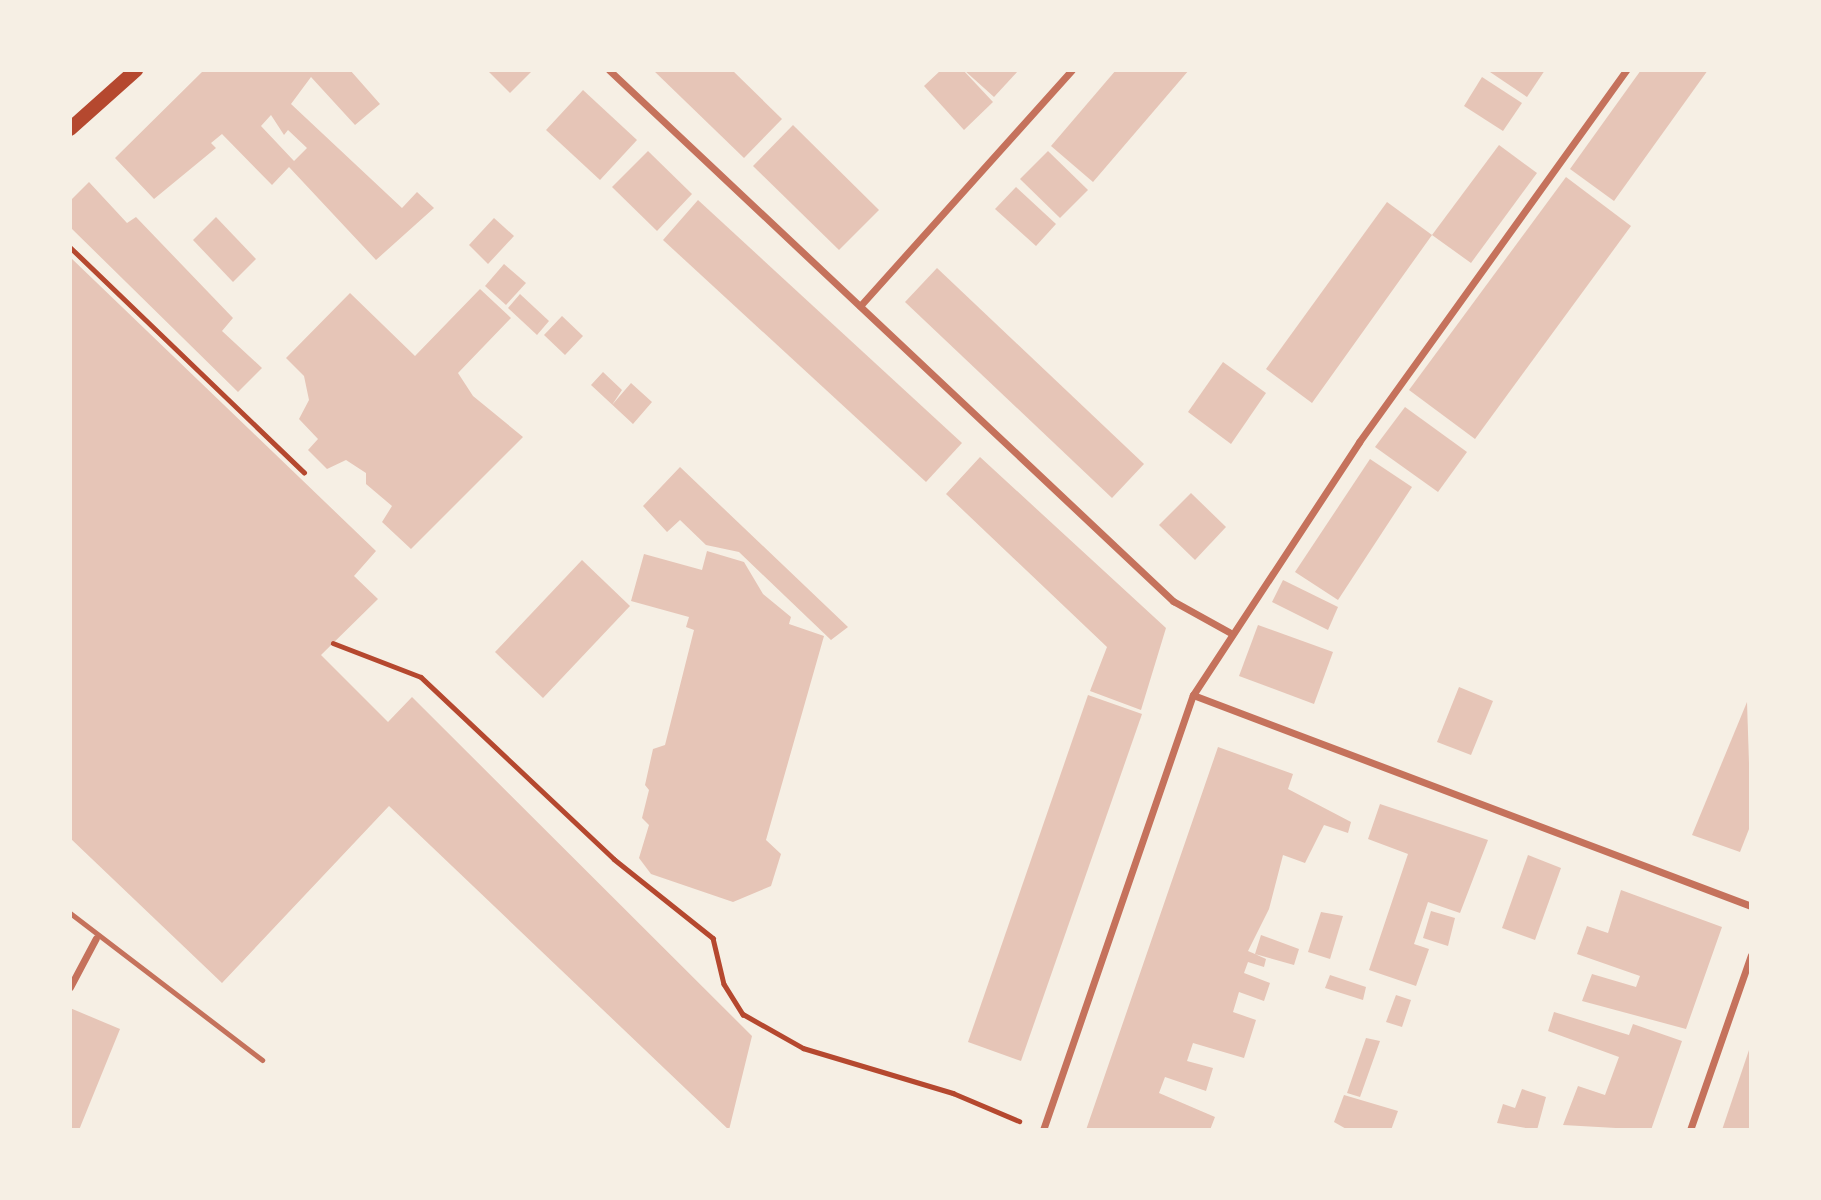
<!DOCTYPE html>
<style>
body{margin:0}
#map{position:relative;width:1821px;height:1200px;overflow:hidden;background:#f6efe4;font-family:"Fira Sans",sans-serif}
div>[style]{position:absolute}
.building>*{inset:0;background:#e6c5b7}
.path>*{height:4.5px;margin:-2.25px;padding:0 2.25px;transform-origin:2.25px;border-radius:2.25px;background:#b5482f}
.service>*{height:5px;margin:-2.5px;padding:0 2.5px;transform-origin:2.5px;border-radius:2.5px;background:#c5725c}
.minor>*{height:7px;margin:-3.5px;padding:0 3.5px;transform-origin:3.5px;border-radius:3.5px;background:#c5725c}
.secondary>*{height:14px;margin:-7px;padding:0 7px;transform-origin:7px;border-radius:7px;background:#b5482f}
span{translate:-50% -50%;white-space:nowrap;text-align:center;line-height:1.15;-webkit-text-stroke:6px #f6efe4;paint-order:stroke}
.frame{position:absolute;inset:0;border:72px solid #f6efe4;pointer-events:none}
</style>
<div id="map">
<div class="building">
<div style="clip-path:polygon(evenodd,204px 70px,350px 70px,380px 104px,355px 125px,311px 77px,291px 104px,402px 208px,417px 192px,434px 208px,376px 260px,289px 167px,272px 185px,222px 134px,211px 143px,216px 148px,154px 199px,115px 158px,204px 70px,271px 115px,284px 135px,288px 130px,307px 148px,294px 161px,261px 126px,271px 115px)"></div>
<div style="clip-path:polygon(487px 70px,533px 70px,510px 93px)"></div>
<div style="clip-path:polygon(653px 70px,732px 70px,782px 119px,744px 158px)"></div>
<div style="clip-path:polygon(941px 70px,963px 70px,993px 102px,964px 130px,924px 86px)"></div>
<div style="clip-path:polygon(964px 70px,1019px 70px,994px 97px)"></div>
<div style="clip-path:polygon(1116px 70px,1189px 70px,1093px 182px,1051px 146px)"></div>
<div style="clip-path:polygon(1487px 70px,1545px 70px,1527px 97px)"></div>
<div style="clip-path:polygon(1641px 70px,1708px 70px,1614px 201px,1570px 169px)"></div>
<div style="clip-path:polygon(1482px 77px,1522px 103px,1503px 131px,1464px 106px)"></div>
<div style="clip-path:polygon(583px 90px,637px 140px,600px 180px,546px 130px)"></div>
<div style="clip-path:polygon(793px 125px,879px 210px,839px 250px,753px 166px)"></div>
<div style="clip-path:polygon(1499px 145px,1537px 173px,1471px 263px,1432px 235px)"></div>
<div style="clip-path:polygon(648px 151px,692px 194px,657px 231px,612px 187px)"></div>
<div style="clip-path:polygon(1048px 151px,1088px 190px,1060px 218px,1020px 179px)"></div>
<div style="clip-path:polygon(1566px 177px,1631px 226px,1475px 439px,1409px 390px)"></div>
<div style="clip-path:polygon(89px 182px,127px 223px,136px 217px,233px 318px,222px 331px,262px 368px,238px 392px,70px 227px,70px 201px)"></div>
<div style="clip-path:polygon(1016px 187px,1056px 224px,1036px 246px,995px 209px)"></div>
<div style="clip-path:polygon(698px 200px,962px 443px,926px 482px,663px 240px)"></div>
<div style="clip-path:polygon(1387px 202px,1432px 235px,1312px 403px,1266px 369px)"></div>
<div style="clip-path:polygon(216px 217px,256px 259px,233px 282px,193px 240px)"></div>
<div style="clip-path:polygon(494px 218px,514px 236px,488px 264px,469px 245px)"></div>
<div style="clip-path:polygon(70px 257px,376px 551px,354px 576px,378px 599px,321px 655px,388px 722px,412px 697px,752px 1036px,729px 1130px,389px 806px,222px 983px,70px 838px)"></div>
<div style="clip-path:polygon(504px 264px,526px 283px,506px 305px,485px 286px)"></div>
<div style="clip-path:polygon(937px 268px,1144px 464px,1112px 498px,905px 302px)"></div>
<div style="clip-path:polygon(480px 289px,511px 318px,458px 373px,473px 396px,523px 437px,411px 549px,382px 522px,392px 506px,366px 484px,366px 473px,346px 460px,327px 469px,308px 450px,318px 439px,299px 419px,309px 400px,304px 376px,286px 358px,350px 293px,415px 356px)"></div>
<div style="clip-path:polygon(520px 294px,549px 321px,537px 335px,508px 308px)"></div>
<div style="clip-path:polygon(562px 316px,583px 336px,565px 355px,544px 335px)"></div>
<div style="clip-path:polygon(1223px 362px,1266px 393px,1231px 444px,1188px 412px)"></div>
<div style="clip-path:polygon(603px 372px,622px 390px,612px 405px,631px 383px,652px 402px,633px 424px,591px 385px)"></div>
<div style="clip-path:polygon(1405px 407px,1467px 452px,1438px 492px,1375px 447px)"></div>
<div style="clip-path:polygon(980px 457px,1166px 628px,1141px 710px,1090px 691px,1107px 647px,946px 494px)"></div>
<div style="clip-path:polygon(1370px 459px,1412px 487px,1338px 600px,1295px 572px)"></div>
<div style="clip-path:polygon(680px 467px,848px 627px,831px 640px,739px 552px,706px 545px,680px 520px,667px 532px,643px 506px)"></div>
<div style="clip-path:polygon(1191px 493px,1226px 527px,1195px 560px,1159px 525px)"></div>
<div style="clip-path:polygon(707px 551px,744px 562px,763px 594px,791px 617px,789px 624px,824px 636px,766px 840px,781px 854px,771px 886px,733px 902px,651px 874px,639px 858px,649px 825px,642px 818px,649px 790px,645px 785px,653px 749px,665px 745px,694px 630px,686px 627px,689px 617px,631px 601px,644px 554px,702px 570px)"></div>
<div style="clip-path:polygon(582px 560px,630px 606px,543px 698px,495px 652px)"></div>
<div style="clip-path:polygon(1283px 580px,1338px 607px,1328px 630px,1272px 602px)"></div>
<div style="clip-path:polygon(1258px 625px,1333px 652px,1314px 704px,1239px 676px)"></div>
<div style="clip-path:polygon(1459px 687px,1493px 701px,1471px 755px,1437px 742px)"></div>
<div style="clip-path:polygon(1088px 695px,1142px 714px,1021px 1061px,968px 1042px)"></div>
<div style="clip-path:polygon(1747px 702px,1751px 824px,1740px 852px,1692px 835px)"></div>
<div style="clip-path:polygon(1218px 747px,1293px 774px,1288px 789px,1351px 822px,1348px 833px,1324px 825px,1305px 863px,1283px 855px,1269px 909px,1248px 951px,1255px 954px,1261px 935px,1299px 949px,1294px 965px,1255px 954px,1266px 959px,1264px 967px,1248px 962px,1244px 973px,1270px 983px,1264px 1001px,1239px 992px,1233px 1012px,1256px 1020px,1244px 1058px,1193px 1043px,1187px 1061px,1213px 1068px,1206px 1091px,1165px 1077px,1159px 1093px,1215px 1117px,1210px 1130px,1086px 1130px)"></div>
<div style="clip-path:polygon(1380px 804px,1488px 840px,1460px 913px,1428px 902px,1414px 944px,1429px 949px,1416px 986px,1369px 970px,1408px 854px,1368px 839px)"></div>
<div style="clip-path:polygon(1528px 855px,1561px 868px,1535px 940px,1502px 928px)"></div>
<div style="clip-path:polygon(1621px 890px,1722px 927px,1686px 1029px,1582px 1001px,1592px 974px,1636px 987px,1640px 976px,1577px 954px,1587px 926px,1608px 933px)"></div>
<div style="clip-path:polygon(1431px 911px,1455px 918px,1448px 946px,1423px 938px)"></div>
<div style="clip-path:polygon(1321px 912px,1343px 916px,1330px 959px,1308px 952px)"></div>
<div style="clip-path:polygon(1330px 975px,1366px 987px,1363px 1000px,1325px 988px)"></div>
<div style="clip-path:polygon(1396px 995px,1411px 1000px,1402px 1027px,1386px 1022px)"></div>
<div style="clip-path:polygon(70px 1008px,120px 1029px,79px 1130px,70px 1130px)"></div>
<div style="clip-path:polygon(1554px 1012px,1629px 1035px,1633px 1024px,1682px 1041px,1651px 1130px,1563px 1125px,1578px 1086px,1605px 1095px,1619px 1057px,1548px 1031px)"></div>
<div style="clip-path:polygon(1366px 1038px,1380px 1041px,1360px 1097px,1347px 1093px)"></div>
<div style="clip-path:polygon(1751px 1050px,1751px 1130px,1722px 1130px,1749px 1050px)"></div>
<div style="clip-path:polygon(1522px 1089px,1546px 1097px,1537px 1130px,1497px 1123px,1503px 1104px,1515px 1108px)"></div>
<div style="clip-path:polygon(1344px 1095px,1398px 1111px,1391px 1130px,1348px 1130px,1334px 1122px)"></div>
</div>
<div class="path">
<div style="left:70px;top:247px;width:325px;rotate:43.9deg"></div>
<div style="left:333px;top:643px;width:94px;rotate:21.1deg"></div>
<div style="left:421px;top:677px;width:265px;rotate:43.3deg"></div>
<div style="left:614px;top:859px;width:127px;rotate:38.6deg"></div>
<div style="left:713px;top:938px;width:47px;rotate:76.6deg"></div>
<div style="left:724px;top:984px;width:36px;rotate:58deg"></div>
<div style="left:743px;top:1014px;width:69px;rotate:29.5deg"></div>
<div style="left:803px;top:1048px;width:157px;rotate:16.7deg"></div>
<div style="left:953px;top:1093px;width:72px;rotate:23deg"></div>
</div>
<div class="service">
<div style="left:70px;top:913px;width:242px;rotate:37.4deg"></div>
</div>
<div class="minor">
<div style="left:609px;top:70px;width:775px;rotate:43.27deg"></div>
<div style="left:1173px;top:601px;width:64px;rotate:29deg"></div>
<div style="left:860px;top:306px;width:317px;rotate:-48.1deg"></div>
<div style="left:1193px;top:695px;width:597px;rotate:20.71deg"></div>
<div style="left:70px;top:987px;width:55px;rotate:-62deg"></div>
<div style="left:1043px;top:1130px;width:460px;rotate:-71deg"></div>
<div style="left:1193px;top:695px;width:303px;rotate:-56.7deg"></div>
<div style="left:1359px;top:442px;width:458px;rotate:-54.3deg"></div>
<div style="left:1690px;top:1130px;width:185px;rotate:-70.8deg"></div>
</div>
<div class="secondary">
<div style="left:70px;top:129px;width:89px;rotate:-41.8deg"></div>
</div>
<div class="frame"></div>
</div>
